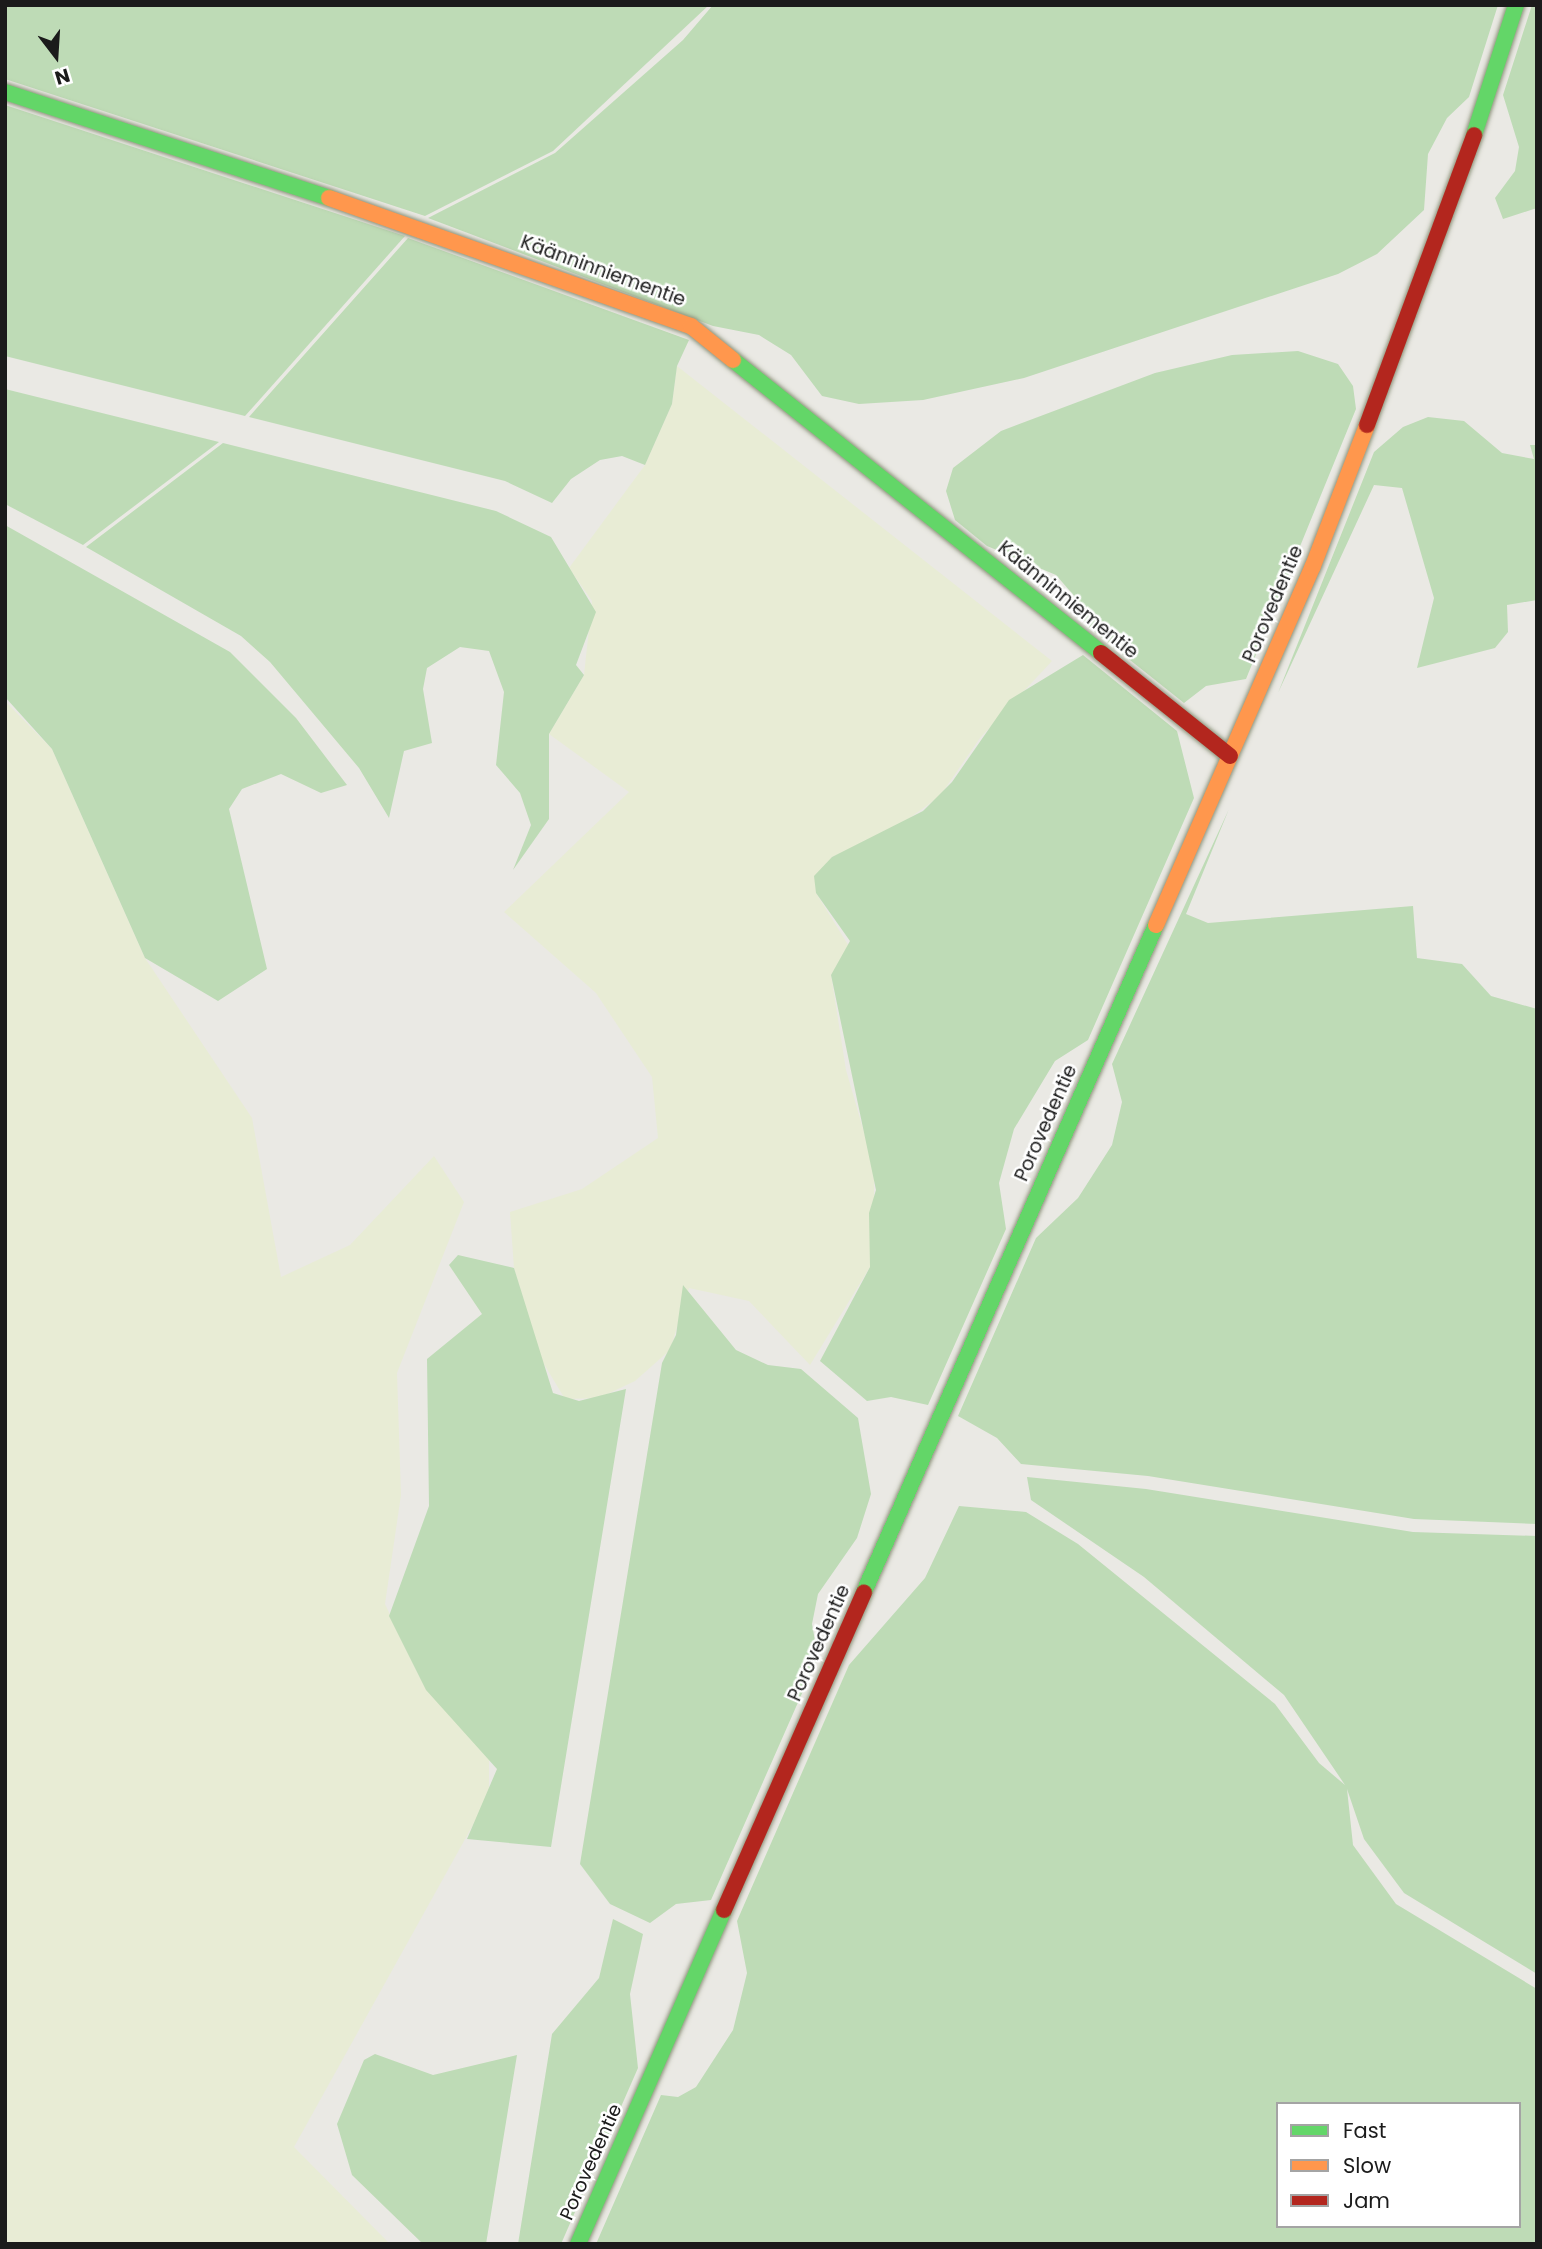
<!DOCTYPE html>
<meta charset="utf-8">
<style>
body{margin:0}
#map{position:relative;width:1542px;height:2249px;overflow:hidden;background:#eae9e4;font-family:Poppins,sans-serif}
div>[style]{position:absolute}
.farmland>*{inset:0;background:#e8ecd5}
.forest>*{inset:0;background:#bedbb6}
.roads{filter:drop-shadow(0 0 2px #8e947c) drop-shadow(0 0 2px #8e947c)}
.fast>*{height:16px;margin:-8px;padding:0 8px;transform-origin:8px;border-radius:8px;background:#63d668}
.slow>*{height:16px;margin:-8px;padding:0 8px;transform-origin:8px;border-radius:8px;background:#ff974d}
.jam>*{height:16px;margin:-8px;padding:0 8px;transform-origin:8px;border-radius:8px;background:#b3261e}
span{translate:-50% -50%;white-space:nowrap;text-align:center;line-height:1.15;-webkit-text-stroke:5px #fff;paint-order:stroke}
.street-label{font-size:19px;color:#1b1b1b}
.frame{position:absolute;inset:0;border:7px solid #1b1b1b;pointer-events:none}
.legend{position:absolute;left:1276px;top:2102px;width:245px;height:126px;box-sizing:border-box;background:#fff;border:2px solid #a4a4a4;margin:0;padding:9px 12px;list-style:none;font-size:21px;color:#1b1b1b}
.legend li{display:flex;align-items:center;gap:14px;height:35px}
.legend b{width:35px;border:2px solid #a4a4a4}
.north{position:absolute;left:21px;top:21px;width:70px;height:70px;-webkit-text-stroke:5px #fff;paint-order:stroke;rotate:163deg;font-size:19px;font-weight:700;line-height:28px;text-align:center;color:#1b1b1b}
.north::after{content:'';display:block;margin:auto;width:24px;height:32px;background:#1b1b1b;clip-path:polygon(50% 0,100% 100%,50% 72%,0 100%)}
</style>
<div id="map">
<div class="farmland">
<div style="clip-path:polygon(677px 366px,1052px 661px,980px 738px,940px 796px,889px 833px,832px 857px,816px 893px,850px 948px,831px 975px,846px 1070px,874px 1167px,874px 1203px,870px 1267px,810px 1365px,749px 1301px,689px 1288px,670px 1350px,635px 1381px,599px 1398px,565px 1399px,541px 1359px,514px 1268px,510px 1212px,582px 1189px,658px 1138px,652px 1077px,596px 993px,504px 912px,629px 792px,549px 734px,584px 675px,592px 601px,569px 568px,645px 465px,672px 404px)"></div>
<div style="clip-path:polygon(5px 701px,52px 749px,145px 958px,252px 1118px,281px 1277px,350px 1245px,434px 1156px,464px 1202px,397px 1373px,401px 1495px,385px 1604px,419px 1676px,489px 1754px,489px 1796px,294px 2147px,390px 2244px,5px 2244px)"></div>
</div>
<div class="forest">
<div style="clip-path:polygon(5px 5px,709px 5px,553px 151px,425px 216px,5px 79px)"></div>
<div style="clip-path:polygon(713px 5px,1498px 5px,1469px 97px,1447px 118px,1428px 154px,1424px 210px,1377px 254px,1338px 274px,1024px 378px,923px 400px,859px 404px,822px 396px,791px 355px,759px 335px,713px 326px,428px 218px,555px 153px,683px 40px)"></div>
<div style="clip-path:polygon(1532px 5px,1537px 5px,1537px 208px,1503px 219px,1495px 198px,1515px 171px,1519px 147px,1503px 95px)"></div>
<div style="clip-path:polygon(5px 105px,405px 236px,245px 416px,5px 356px)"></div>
<div style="clip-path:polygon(408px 238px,689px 340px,677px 366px,672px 404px,645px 465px,622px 456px,600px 460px,571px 479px,552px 503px,505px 481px,249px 417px)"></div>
<div style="clip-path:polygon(1298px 351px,1338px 364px,1353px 386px,1356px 409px,1246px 679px,1206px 686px,1184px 703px,1086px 625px,1076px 598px,1056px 575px,987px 546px,955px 520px,946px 491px,953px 468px,1001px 431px,1155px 373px,1232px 355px)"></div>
<div style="clip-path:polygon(5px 389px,219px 442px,83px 545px,5px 504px)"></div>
<div style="clip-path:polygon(1428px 417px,1464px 421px,1502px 453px,1534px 459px,1530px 445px,1537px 445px,1537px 600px,1507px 605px,1508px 632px,1495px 648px,1417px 668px,1434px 598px,1402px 488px,1374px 485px,1278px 693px,1374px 452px,1403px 427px)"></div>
<div style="clip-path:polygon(223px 443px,496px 511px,551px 537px,596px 612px,576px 665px,584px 675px,549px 734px,549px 819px,513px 870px,531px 825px,520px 793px,496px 765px,504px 692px,489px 651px,460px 647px,427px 668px,423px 689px,432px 743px,404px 751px,389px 818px,359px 768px,270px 662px,241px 636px,86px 547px)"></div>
<div style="clip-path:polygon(5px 525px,230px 652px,296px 718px,347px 785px,321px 793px,281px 774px,242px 789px,229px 809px,267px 969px,218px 1001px,145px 958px,52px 749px,5px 697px)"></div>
<div style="clip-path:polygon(1083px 655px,1177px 731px,1194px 798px,1088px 1040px,1055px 1061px,1014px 1129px,999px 1183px,1006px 1229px,928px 1405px,891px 1397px,867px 1401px,820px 1361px,870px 1267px,869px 1213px,876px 1190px,831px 975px,850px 941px,816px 893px,814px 876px,832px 857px,923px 811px,952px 782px,1009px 700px)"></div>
<div style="clip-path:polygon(1229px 809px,1186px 914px,1208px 923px,1413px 906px,1417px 958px,1462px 964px,1491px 996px,1537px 1009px,1537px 1524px,1414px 1519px,1148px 1476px,1021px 1464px,997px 1438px,958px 1416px,1036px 1238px,1078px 1198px,1112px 1145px,1122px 1102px,1112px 1064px)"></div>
<div style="clip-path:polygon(458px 1255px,514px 1268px,553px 1393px,579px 1401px,626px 1389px,551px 1847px,467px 1839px,497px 1769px,426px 1690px,389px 1616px,429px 1506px,427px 1359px,482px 1314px,449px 1265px)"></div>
<div style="clip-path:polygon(683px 1285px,736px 1350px,768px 1365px,801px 1369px,858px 1418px,871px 1494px,857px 1538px,818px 1594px,812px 1624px,818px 1657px,711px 1900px,676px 1904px,650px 1923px,610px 1904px,580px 1864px,662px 1363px,676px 1335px)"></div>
<div style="clip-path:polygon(evenodd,1027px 1477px,1146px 1489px,1413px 1532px,1537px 1536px,1537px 1974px,1404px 1893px,1364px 1839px,1347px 1789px,1353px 1845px,1396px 1904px,1537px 1989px,1537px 2244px,596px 2244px,661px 2095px,678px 2097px,696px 2087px,733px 2030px,747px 1973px,737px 1921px,849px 1665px,925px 1578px,959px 1506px,1026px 1512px,1078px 1544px,1275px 1704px,1319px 1763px,1345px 1785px,1284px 1695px,1144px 1577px,1031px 1500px,1027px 1477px,1278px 2104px,1519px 2104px,1519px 2226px,1278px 2226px,1278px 2104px)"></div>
<div style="clip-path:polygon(613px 1919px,643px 1934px,630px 1994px,638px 2068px,561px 2244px,518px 2244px,552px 2034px,599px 1978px)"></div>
<div style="clip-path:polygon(375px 2054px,433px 2075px,517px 2055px,486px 2244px,423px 2244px,352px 2175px,337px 2124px,364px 2060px)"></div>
</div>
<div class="roads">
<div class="fast">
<div style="left:5px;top:92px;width:341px;rotate:18.1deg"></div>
<div style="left:1474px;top:135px;width:137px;rotate:-72.1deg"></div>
<div style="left:733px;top:360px;width:470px;rotate:38.5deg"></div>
<div style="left:864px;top:1592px;width:728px;rotate:-66.36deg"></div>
<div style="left:578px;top:2244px;width:365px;rotate:-66.4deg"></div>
</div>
<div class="slow">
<div style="left:329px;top:198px;width:384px;rotate:19.5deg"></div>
<div style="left:691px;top:326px;width:54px;rotate:39deg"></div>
<div style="left:1156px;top:925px;width:392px;rotate:-66.4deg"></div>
<div style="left:1313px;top:566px;width:151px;rotate:-69deg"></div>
</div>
<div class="jam">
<div style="left:1367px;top:425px;width:309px;rotate:-69.7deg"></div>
<div style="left:1101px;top:653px;width:165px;rotate:38.6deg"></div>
<div style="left:724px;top:1910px;width:347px;rotate:-66.2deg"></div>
</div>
</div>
<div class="street-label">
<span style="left:603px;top:271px;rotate:20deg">Käänninniementie</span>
<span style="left:1068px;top:600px;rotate:39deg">Käänninniementie</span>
<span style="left:1273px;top:604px;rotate:-67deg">Porovedentie</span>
<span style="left:1046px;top:1123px;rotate:-66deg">Porovedentie</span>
<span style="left:819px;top:1643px;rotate:-66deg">Porovedentie</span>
<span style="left:591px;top:2162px;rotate:-66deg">Porovedentie</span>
</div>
<div class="frame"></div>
<ul class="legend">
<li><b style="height:9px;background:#63d668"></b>Fast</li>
<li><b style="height:9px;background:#ff974d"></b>Slow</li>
<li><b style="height:9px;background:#b3261e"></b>Jam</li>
</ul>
<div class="north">N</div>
</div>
